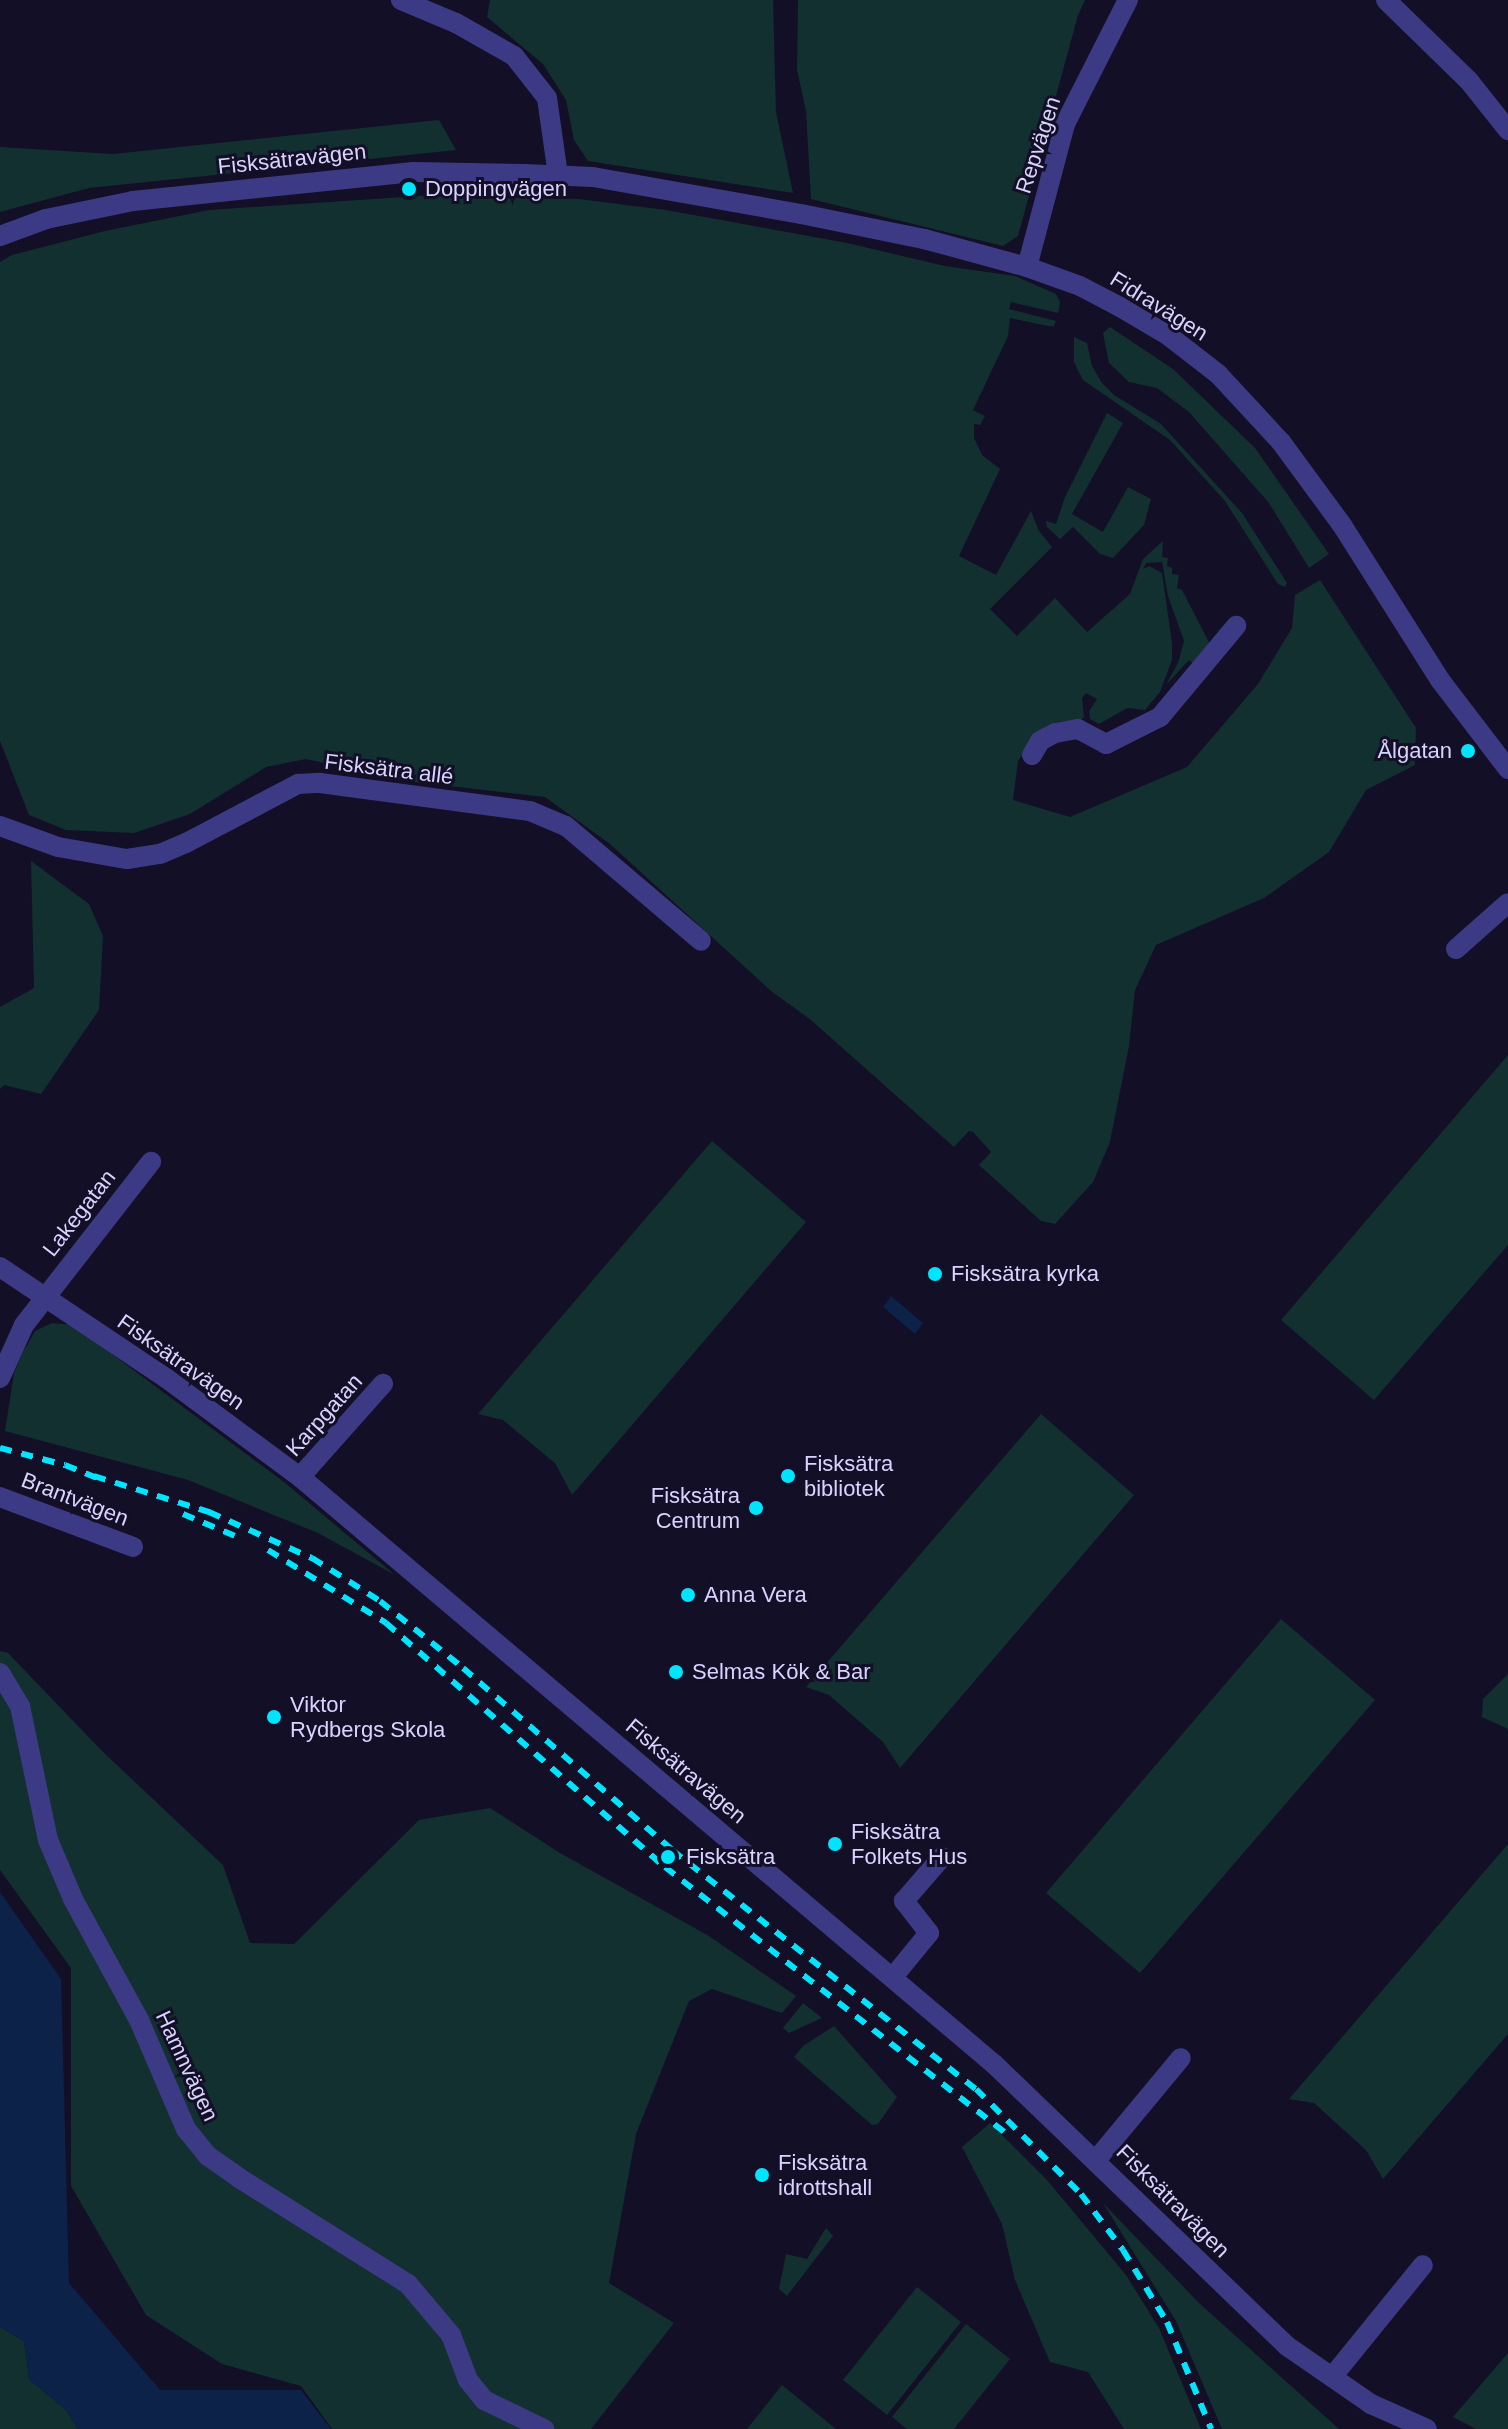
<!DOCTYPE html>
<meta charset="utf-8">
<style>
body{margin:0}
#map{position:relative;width:1508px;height:2429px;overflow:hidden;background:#130f26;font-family:Helvetica,sans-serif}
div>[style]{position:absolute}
.green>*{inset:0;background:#12302f}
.water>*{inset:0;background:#0c2248}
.minor>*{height:20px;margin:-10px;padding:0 10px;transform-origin:10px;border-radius:10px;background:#3d3a85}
.rail>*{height:6px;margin-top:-3px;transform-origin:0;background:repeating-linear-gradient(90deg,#00e5ff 0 12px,transparent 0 22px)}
.dots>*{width:22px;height:22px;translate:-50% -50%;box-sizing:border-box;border:4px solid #130f26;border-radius:50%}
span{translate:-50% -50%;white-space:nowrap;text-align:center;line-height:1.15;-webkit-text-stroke:6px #130f26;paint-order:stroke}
.street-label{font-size:22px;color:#d9d4ff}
.poi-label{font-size:22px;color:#d9d4ff}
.left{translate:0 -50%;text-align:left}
.right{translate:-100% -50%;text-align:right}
</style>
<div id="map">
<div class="green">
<div style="clip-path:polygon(490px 0,773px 0,776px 112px,793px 193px,588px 161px,574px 140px,566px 100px,543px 64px,487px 17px)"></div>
<div style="clip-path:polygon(798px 0,1085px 0,1078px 15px,1018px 236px,1003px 246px,811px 199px,806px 111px,797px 70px)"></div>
<div style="clip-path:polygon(439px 120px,456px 150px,89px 188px,0 212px,0 147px,113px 154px)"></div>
<div style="clip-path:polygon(419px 196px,578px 199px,666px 210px,847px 243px,945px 266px,1015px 276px,1056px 294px,1060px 302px,1058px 313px,1011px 302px,1009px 309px,1056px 321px,1054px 326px,1048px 326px,1010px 318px,1008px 336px,973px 410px,985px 416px,980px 425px,974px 424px,974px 438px,982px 455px,1000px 469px,959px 556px,996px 575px,1031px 511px,1039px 531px,1052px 547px,990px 609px,1017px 636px,1055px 598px,1087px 632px,1130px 594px,1143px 559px,1163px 541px,1162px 557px,1168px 558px,1167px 566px,1172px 568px,1172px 574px,1179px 575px,1177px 588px,1182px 590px,1212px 648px,1197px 667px,1189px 660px,1166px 685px,1178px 663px,1184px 641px,1168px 596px,1162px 562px,1146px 563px,1143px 569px,1149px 566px,1162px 573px,1172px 643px,1172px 660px,1160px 692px,1145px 710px,1127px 708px,1099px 724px,1090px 719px,1089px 711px,1097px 699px,1086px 693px,1082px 698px,1084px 717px,1077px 725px,1062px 721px,1050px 724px,1034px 737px,1018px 761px,1013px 800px,1070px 817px,1187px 767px,1258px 684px,1292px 628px,1295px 595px,1320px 580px,1416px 728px,1415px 765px,1366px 790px,1329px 852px,1264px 898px,1156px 945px,1135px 990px,1129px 1046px,1110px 1142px,1093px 1182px,1055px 1224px,1041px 1221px,979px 1165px,991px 1152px,973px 1132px,969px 1131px,954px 1147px,811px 1020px,771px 991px,610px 844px,545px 797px,406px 781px,306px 759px,266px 767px,190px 814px,134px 833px,66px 830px,29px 815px,0 741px,0 262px,12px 255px,105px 231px,209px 210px)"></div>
<div style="clip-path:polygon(1110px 327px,1173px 369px,1255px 448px,1329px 554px,1309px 568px,1269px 503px,1189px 412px,1157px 388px,1129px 382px,1109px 363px,1103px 333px)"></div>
<div style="clip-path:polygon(1074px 337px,1087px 343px,1092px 366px,1102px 383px,1114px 395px,1161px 424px,1242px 513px,1287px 583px,1285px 587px,1278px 584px,1225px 501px,1170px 440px,1083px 380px,1074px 362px)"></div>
<div style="clip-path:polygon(1107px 413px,1123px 423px,1072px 514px,1103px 532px,1128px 487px,1151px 499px,1144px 525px,1113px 558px,1100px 554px,1073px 527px,1060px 539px,1047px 527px,1046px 521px,1056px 524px,1065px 497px)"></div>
<div style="clip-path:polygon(31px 861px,89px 904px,103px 936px,99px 1010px,41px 1094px,4px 1085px,0 1089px,0 1007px,34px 988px)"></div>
<div style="clip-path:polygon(1508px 1055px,1508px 1245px,1374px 1400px,1281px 1320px)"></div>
<div style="clip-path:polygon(712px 1141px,806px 1222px,572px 1495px,555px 1463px,503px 1420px,478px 1414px)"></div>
<div style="clip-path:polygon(52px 1323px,73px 1325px,284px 1482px,395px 1575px,318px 1533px,188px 1480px,5px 1431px,14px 1373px,23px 1352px,35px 1331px)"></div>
<div style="clip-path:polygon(1041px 1414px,1134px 1495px,900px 1768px,883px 1742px,829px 1695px,806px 1687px)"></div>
<div style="clip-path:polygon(1281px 1619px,1375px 1700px,1140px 1973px,1046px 1893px)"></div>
<div style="clip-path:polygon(0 1651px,8px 1653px,101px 1750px,223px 1865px,250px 1943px,294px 1944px,419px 1820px,490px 1808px,560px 1853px,709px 1936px,796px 1996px,782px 2013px,712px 1989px,689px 2001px,636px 2134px,609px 2283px,674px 2323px,591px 2429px,332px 2429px,301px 2386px,222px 2364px,146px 2315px,71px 2186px,71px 1968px,0 1870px)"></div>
<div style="clip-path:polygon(1508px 1674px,1508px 1729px,1482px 1717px,1483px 1699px)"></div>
<div style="clip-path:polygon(1508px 1844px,1508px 2034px,1383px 2179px,1366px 2150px,1314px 2103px,1289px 2099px)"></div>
<div style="clip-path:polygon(803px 2003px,822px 2018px,789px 2033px,783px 2028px)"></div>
<div style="clip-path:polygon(834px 2026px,897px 2097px,878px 2124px,872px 2125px,794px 2057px,803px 2046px)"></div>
<div style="clip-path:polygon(990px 2123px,1047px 2180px,1126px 2275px,1159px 2328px,1201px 2429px,1124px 2429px,1088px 2372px,1050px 2362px,1015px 2280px,1002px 2224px,962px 2147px)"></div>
<div style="clip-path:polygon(1103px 2203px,1199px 2303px,1339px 2429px,1222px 2429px,1176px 2321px)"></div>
<div style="clip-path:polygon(826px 2228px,833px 2236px,787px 2296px,779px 2289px,786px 2254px,807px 2259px)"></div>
<div style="clip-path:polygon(917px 2287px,961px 2322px,887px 2415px,843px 2380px)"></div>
<div style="clip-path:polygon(966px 2324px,1010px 2359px,954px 2429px,907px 2429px,892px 2417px)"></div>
<div style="clip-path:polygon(0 2327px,24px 2341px,29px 2379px,66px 2410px,78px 2429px,0 2429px)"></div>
<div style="clip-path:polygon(1508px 2353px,1508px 2429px,1476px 2429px,1453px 2417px)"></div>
<div style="clip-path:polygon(782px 2385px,836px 2429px,747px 2429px)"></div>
</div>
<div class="water">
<div style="clip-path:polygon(891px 1296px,923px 1323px,915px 1334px,883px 1307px)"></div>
<div style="clip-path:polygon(0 1892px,61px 1979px,69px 2283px,160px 2390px,301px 2390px,331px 2429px,78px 2429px,66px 2410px,29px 2379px,24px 2341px,0 2327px)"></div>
</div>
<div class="minor">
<div style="left:401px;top:0;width:60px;rotate:22.7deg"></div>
<div style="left:456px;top:23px;width:67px;rotate:29.6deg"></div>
<div style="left:514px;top:56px;width:53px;rotate:51.8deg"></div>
<div style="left:547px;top:98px;width:78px;rotate:81.9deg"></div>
<div style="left:1386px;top:0;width:116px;rotate:44.3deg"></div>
<div style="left:1469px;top:81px;width:63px;rotate:51.5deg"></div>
<div style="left:0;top:236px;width:49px;rotate:-20.3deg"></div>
<div style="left:46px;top:219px;width:89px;rotate:-11.7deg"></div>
<div style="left:133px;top:201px;width:282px;rotate:-5.9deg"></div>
<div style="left:414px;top:172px;width:110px;rotate:1deg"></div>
<div style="left:524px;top:174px;width:69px;rotate:2.5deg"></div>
<div style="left:593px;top:177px;width:211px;rotate:10.1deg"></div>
<div style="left:801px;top:214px;width:126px;rotate:11.5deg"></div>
<div style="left:924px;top:239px;width:107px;rotate:15.2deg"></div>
<div style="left:1027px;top:267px;width:56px;rotate:19.7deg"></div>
<div style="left:1080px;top:286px;width:45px;rotate:27.7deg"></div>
<div style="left:1120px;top:307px;width:57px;rotate:30.6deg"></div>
<div style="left:1169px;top:336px;width:62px;rotate:37.8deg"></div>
<div style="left:1218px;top:374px;width:93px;rotate:47.2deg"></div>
<div style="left:1281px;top:442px;width:103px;rotate:53.7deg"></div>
<div style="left:1342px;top:525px;width:183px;rotate:57.7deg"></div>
<div style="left:1440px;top:680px;width:112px;rotate:52.6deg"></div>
<div style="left:1027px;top:267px;width:148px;rotate:-75.1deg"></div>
<div style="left:1065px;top:124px;width:139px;rotate:-63.1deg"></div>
<div style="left:1032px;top:755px;width:16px;rotate:-60deg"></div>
<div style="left:1040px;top:741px;width:17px;rotate:-28deg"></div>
<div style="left:1055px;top:733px;width:23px;rotate:-10deg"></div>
<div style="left:1078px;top:729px;width:32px;rotate:28deg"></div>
<div style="left:1106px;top:744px;width:60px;rotate:-26.6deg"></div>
<div style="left:1160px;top:717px;width:119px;rotate:-50.1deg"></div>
<div style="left:0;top:826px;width:62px;rotate:19.9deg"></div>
<div style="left:58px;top:847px;width:70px;rotate:9.9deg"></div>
<div style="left:127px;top:859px;width:33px;rotate:-9deg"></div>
<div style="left:160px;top:854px;width:28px;rotate:-23deg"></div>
<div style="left:186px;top:843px;width:127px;rotate:-27.8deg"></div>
<div style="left:298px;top:784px;width:22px;rotate:-3deg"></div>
<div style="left:320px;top:783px;width:212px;rotate:7.6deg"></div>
<div style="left:530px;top:811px;width:39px;rotate:23deg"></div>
<div style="left:566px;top:826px;width:177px;rotate:40.4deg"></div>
<div style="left:1456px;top:949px;width:69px;rotate:-41.5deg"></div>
<div style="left:0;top:1267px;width:200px;rotate:33.8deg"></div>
<div style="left:166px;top:1378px;width:167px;rotate:36.5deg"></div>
<div style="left:300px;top:1477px;width:909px;rotate:40.23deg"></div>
<div style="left:994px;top:2064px;width:407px;rotate:43.9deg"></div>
<div style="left:1287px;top:2346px;width:102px;rotate:34.6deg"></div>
<div style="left:1371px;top:2404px;width:61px;rotate:24.1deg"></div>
<div style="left:0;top:1378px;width:58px;rotate:-65.6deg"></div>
<div style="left:24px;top:1325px;width:207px;rotate:-52.1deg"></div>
<div style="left:300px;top:1477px;width:125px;rotate:-48.3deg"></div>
<div style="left:0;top:1497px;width:142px;rotate:20.6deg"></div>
<div style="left:0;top:1673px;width:39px;rotate:59deg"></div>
<div style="left:20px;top:1706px;width:137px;rotate:78.2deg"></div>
<div style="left:48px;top:1840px;width:64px;rotate:67deg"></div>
<div style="left:73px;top:1899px;width:138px;rotate:61.4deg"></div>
<div style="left:139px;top:2020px;width:119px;rotate:66.7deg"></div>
<div style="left:186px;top:2129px;width:35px;rotate:51deg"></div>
<div style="left:208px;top:2156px;width:38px;rotate:35deg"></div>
<div style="left:239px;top:2178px;width:199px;rotate:32.1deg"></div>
<div style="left:408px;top:2284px;width:67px;rotate:49.9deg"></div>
<div style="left:451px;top:2335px;width:48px;rotate:69.3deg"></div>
<div style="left:468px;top:2380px;width:26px;rotate:51deg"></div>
<div style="left:484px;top:2400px;width:67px;rotate:25.8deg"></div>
<div style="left:893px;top:1977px;width:57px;rotate:-50.7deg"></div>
<div style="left:929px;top:1933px;width:41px;rotate:-128deg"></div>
<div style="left:904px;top:1901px;width:58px;rotate:-49.2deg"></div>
<div style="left:1097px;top:2159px;width:131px;rotate:-50.3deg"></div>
<div style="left:1332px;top:2377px;width:144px;rotate:-50.9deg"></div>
</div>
<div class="rail">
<div style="left:0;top:1448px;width:67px;rotate:14.7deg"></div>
<div style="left:65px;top:1465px;width:40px;rotate:22deg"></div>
<div style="left:94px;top:1476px;width:121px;rotate:17.4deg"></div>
<div style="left:209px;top:1512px;width:113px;rotate:24.1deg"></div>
<div style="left:312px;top:1558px;width:80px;rotate:32.3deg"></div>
<div style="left:380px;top:1601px;width:107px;rotate:38.9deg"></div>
<div style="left:463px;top:1668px;width:277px;rotate:41deg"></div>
<div style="left:672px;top:1850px;width:387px;rotate:38.2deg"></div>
<div style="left:976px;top:2089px;width:148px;rotate:45deg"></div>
<div style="left:1081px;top:2194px;width:70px;rotate:53.1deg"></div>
<div style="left:1123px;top:2250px;width:84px;rotate:58.6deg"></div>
<div style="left:1167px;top:2322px;width:116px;rotate:67.6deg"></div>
<div style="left:183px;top:1514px;width:56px;rotate:22.9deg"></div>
<div style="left:268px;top:1550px;width:139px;rotate:31.7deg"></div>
<div style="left:386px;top:1623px;width:371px;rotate:41.2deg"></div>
<div style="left:665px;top:1867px;width:434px;rotate:38deg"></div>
</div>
<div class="dots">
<div style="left:409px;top:189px;background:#00e5ff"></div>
<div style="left:1468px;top:751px;background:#00e5ff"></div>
<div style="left:935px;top:1274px;background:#00e5ff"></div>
<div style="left:788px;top:1476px;background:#00e5ff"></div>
<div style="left:756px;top:1508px;background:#00e5ff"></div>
<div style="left:688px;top:1595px;background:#00e5ff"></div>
<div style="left:676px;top:1672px;background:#00e5ff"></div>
<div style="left:274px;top:1717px;background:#00e5ff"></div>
<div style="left:835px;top:1844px;background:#00e5ff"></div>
<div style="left:668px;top:1857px;background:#00e5ff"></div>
<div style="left:762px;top:2175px;background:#00e5ff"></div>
</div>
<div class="street-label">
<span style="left:1038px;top:145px;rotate:-72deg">Repvägen</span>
<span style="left:292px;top:159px;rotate:-6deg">Fisksätravägen</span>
<span style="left:1159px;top:306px;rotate:32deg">Fidravägen</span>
<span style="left:389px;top:769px;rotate:7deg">Fisksätra allé</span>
<span style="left:79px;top:1213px;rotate:-52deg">Lakegatan</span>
<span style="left:181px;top:1362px;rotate:35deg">Fisksätravägen</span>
<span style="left:324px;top:1415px;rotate:-48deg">Karpgatan</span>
<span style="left:75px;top:1499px;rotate:21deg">Brantvägen</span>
<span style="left:686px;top:1771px;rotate:40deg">Fisksätravägen</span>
<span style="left:187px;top:2066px;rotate:65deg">Hamnvägen</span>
<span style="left:1173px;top:2201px;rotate:45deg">Fisksätravägen</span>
</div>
<div class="poi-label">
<span class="left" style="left:425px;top:189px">Doppingvägen</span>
<span class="right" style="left:1452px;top:751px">Ålgatan</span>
<span class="left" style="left:951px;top:1274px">Fisksätra kyrka</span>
<span class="left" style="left:804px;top:1476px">Fisksätra<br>bibliotek</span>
<span class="right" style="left:740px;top:1508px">Fisksätra<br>Centrum</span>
<span class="left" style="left:704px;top:1595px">Anna Vera</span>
<span class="left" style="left:692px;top:1672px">Selmas Kök &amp; Bar</span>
<span class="left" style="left:290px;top:1717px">Viktor<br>Rydbergs Skola</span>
<span class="left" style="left:851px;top:1844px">Fisksätra<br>Folkets Hus</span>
<span class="left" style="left:686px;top:1857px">Fisksätra</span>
<span class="left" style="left:778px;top:2175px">Fisksätra<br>idrottshall</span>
</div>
</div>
